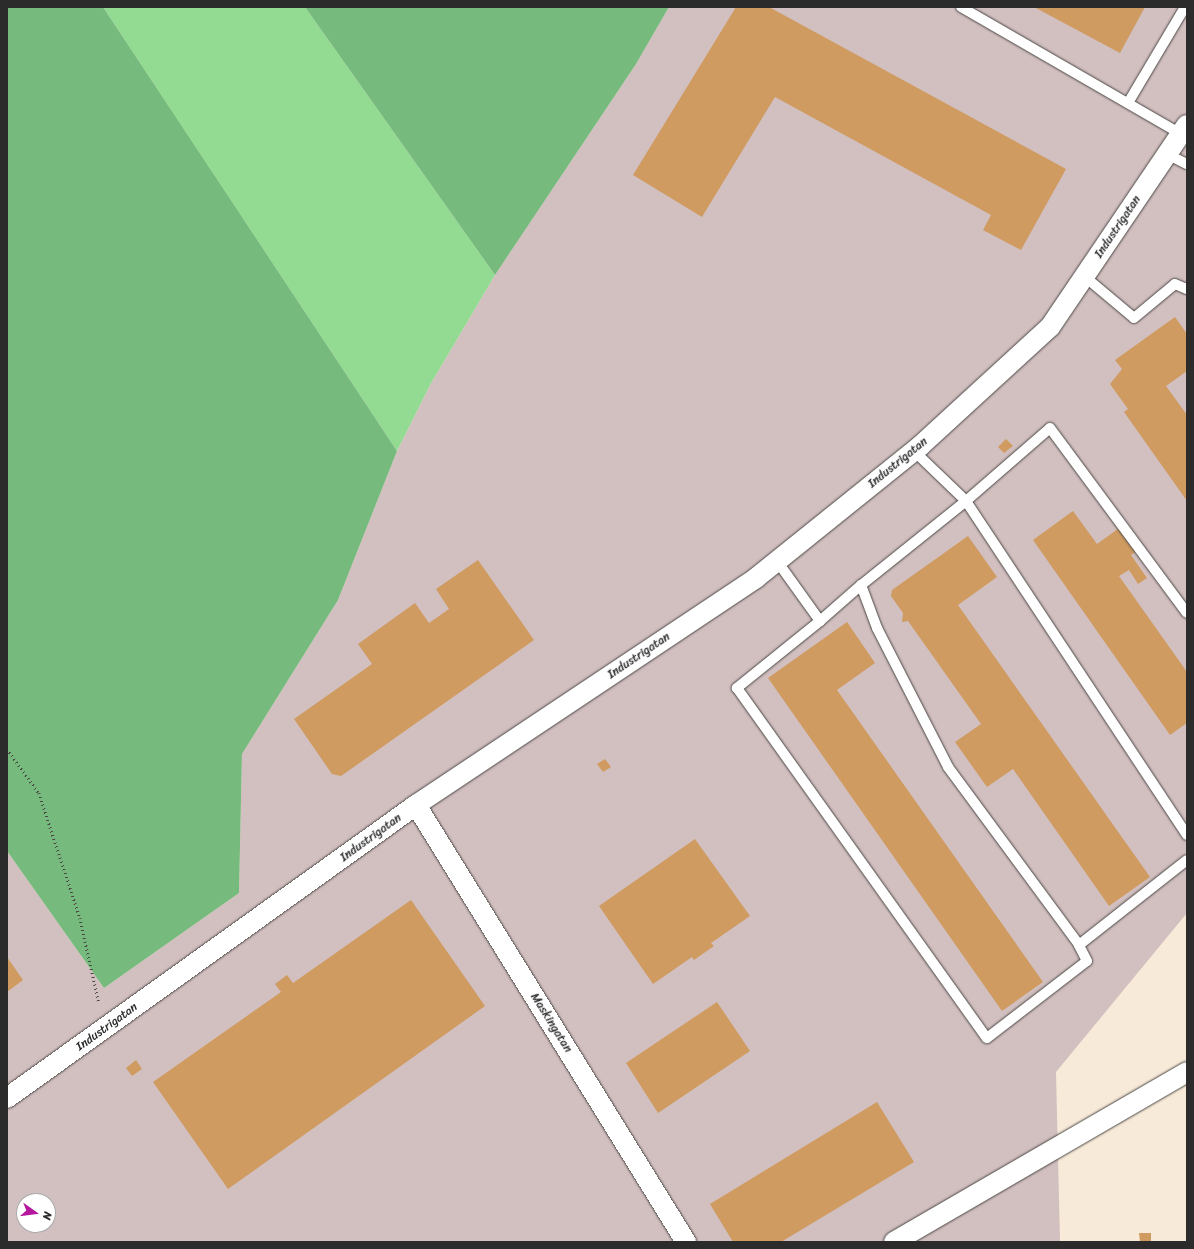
<!DOCTYPE html>
<style>
body{margin:0}
#map{position:relative;width:1194px;height:1249px;overflow:hidden;background:#f8ead9;font-family:Sriracha,sans-serif}
div>[style]{position:absolute}
.industrial>*{inset:0;background:#d2bfbf}
.green>*{inset:0;background:#93da93}
.forest>*{inset:0;background:#76ba7d}
.building>*{inset:0;background:#cf9b60}
.path>*{height:2.5px;margin-top:-1.25px;transform-origin:0;background:repeating-linear-gradient(90deg,#4a4845 0 1px,transparent 0 4px)}
.roads{filter:drop-shadow(0 0 1px #4a4845) drop-shadow(0 0 1px #4a4845)}
.service>*{height:10px;margin:-5px;padding:0 5px;transform-origin:5px;border-radius:5px;background:#fff}
.minor>*{height:20px;margin:-10px;padding:0 10px;transform-origin:10px;border-radius:10px;background:#fff}
span{translate:-50% -50%;white-space:nowrap;text-align:center;line-height:1.15;-webkit-text-stroke:4px #fff;paint-order:stroke}
.street-label{font-size:12px;color:#2b2b2b}
.frame{position:absolute;inset:0;border:8px solid #2b2b2b;pointer-events:none}
.north{position:absolute;left:16px;top:1193px;width:40px;height:40px;box-sizing:border-box;background:#fff;border:1px solid #aaa;border-radius:50%;rotate:104deg;font-size:11px;font-weight:700;line-height:16px;text-align:center;color:#2b2b2b}
.north::after{content:'';display:block;margin:auto;width:14px;height:18px;background:#b5179e;clip-path:polygon(50% 0,100% 100%,50% 72%,0 100%)}
</style>
<div id="map">
<div class="industrial">
<div style="clip-path:polygon(evenodd,669px 7px,1187px 7px,1187px 913px,1056px 1072px,1060px 1242px,7px 1242px,7px 851px,104px 988px,239px 893px,242px 754px,338px 600px,397px 451px,430px 385px,495px 275px,636px 64px,669px 7px,24px 1201px,48px 1201px,48px 1225px,24px 1225px,24px 1201px)"></div>
</div>
<div class="green">
<div style="clip-path:polygon(103px 7px,305px 7px,495px 275px,430px 385px,397px 451px)"></div>
</div>
<div class="forest">
<div style="clip-path:polygon(7px 7px,103px 7px,397px 451px,338px 600px,242px 754px,239px 893px,104px 988px,7px 851px)"></div>
<div style="clip-path:polygon(305px 7px,669px 7px,636px 64px,495px 275px)"></div>
</div>
<div class="building">
<div style="clip-path:polygon(736px 7px,769px 7px,1066px 169px,1021px 250px,983px 230px,991px 215px,775px 97px,702px 217px,633px 175px)"></div>
<div style="clip-path:polygon(1034px 7px,1145px 7px,1120px 53px)"></div>
<div style="clip-path:polygon(1175px 317px,1187px 334px,1187px 371px,1166px 386px,1187px 415px,1187px 501px,1124px 412px,1128px 409px,1110px 384px,1122px 369px,1115px 360px)"></div>
<div style="clip-path:polygon(1006px 439px,1013px 446px,1004px 453px,998px 447px)"></div>
<div style="clip-path:polygon(1073px 511px,1097px 544px,1122px 526px,1139px 550px,1131px 555px,1147px 578px,1138px 584px,1129px 570px,1119px 576px,1187px 672px,1187px 723px,1170px 735px,1033px 540px)"></div>
<div style="clip-path:polygon(968px 536px,997px 577px,958px 605px,1150px 877px,1109px 906px,1013px 769px,987px 787px,955px 742px,981px 724px,908px 621px,902px 622px,903px 613px,891px 596px,892px 590px)"></div>
<div style="clip-path:polygon(478px 560px,534px 640px,341px 776px,332px 774px,294px 719px,372px 664px,358px 644px,415px 603px,429px 623px,449px 609px,436px 589px)"></div>
<div style="clip-path:polygon(847px 622px,875px 663px,837px 690px,1043px 982px,1002px 1011px,768px 678px)"></div>
<div style="clip-path:polygon(605px 759px,611px 767px,603px 772px,597px 764px)"></div>
<div style="clip-path:polygon(695px 839px,750px 916px,711px 943px,714px 946px,694px 960px,692px 957px,653px 984px,599px 906px)"></div>
<div style="clip-path:polygon(411px 900px,485px 1006px,228px 1189px,153px 1082px,281px 992px,275px 984px,287px 975px,293px 983px)"></div>
<div style="clip-path:polygon(7px 957px,23px 980px,7px 992px)"></div>
<div style="clip-path:polygon(717px 1002px,750px 1051px,658px 1113px,626px 1063px)"></div>
<div style="clip-path:polygon(136px 1060px,142px 1069px,132px 1076px,126px 1068px)"></div>
<div style="clip-path:polygon(877px 1102px,914px 1162px,781px 1242px,733px 1242px,710px 1204px)"></div>
<div style="clip-path:polygon(1139px 1233px,1151px 1233px,1151px 1242px,1140px 1242px)"></div>
</div>
<div class="path">
<div style="left:7px;top:749px;width:54px;rotate:54deg"></div>
<div style="left:39px;top:793px;width:132px;rotate:71.8deg"></div>
<div style="left:80px;top:918px;width:87px;rotate:77.4deg"></div>
</div>
<div class="roads">
<div class="service">
<div style="left:961px;top:7px;width:254px;rotate:30deg"></div>
<div style="left:1128px;top:103px;width:112px;rotate:-59.3deg"></div>
<div style="left:1167px;top:154px;width:22px;rotate:27deg"></div>
<div style="left:1084px;top:276px;width:65px;rotate:40deg"></div>
<div style="left:1134px;top:318px;width:53px;rotate:-39.7deg"></div>
<div style="left:1175px;top:284px;width:13px;rotate:23deg"></div>
<div style="left:914px;top:451px;width:72px;rotate:43.9deg"></div>
<div style="left:966px;top:501px;width:111px;rotate:-41deg"></div>
<div style="left:1050px;top:428px;width:230px;rotate:53.5deg"></div>
<div style="left:777px;top:561px;width:74px;rotate:54.4deg"></div>
<div style="left:820px;top:621px;width:55px;rotate:-41.3deg"></div>
<div style="left:820px;top:621px;width:107px;rotate:141.1deg"></div>
<div style="left:737px;top:688px;width:430px;rotate:54.5deg"></div>
<div style="left:987px;top:1038px;width:126px;rotate:-37.6deg"></div>
<div style="left:1087px;top:961px;width:18px;rotate:-117deg"></div>
<div style="left:1187px;top:835px;width:400px;rotate:-123.5deg"></div>
<div style="left:966px;top:501px;width:134px;rotate:141.3deg"></div>
<div style="left:861px;top:585px;width:46px;rotate:69.6deg"></div>
<div style="left:877px;top:628px;width:156px;rotate:62.9deg"></div>
<div style="left:948px;top:767px;width:221px;rotate:53.6deg"></div>
<div style="left:1079px;top:945px;width:137px;rotate:-38.2deg"></div>
</div>
<div class="minor">
<div style="left:416px;top:805px;width:514px;rotate:58.29deg"></div>
<div style="left:7px;top:1098px;width:503px;rotate:-35.62deg"></div>
<div style="left:416px;top:805px;width:409px;rotate:-33.7deg"></div>
<div style="left:756px;top:578px;width:211px;rotate:-38.8deg"></div>
<div style="left:920px;top:446px;width:176px;rotate:-42.5deg"></div>
<div style="left:1050px;top:327px;width:244px;rotate:-55.9deg"></div>
<div style="left:894px;top:1242px;width:339px;rotate:-30.1deg"></div>
</div>
</div>
<div class="street-label">
<span style="left:1118px;top:227px;rotate:-56deg">Industrigatan</span>
<span style="left:898px;top:463px;rotate:-39deg">Industrigatan</span>
<span style="left:639px;top:656px;rotate:-34deg">Industrigatan</span>
<span style="left:371px;top:838px;rotate:-36deg">Industrigatan</span>
<span style="left:551px;top:1023px;rotate:58deg">Maskingatan</span>
<span style="left:107px;top:1027px;rotate:-36deg">Industrigatan</span>
</div>
<div class="frame"></div>
<div class="north">N</div>
</div>
